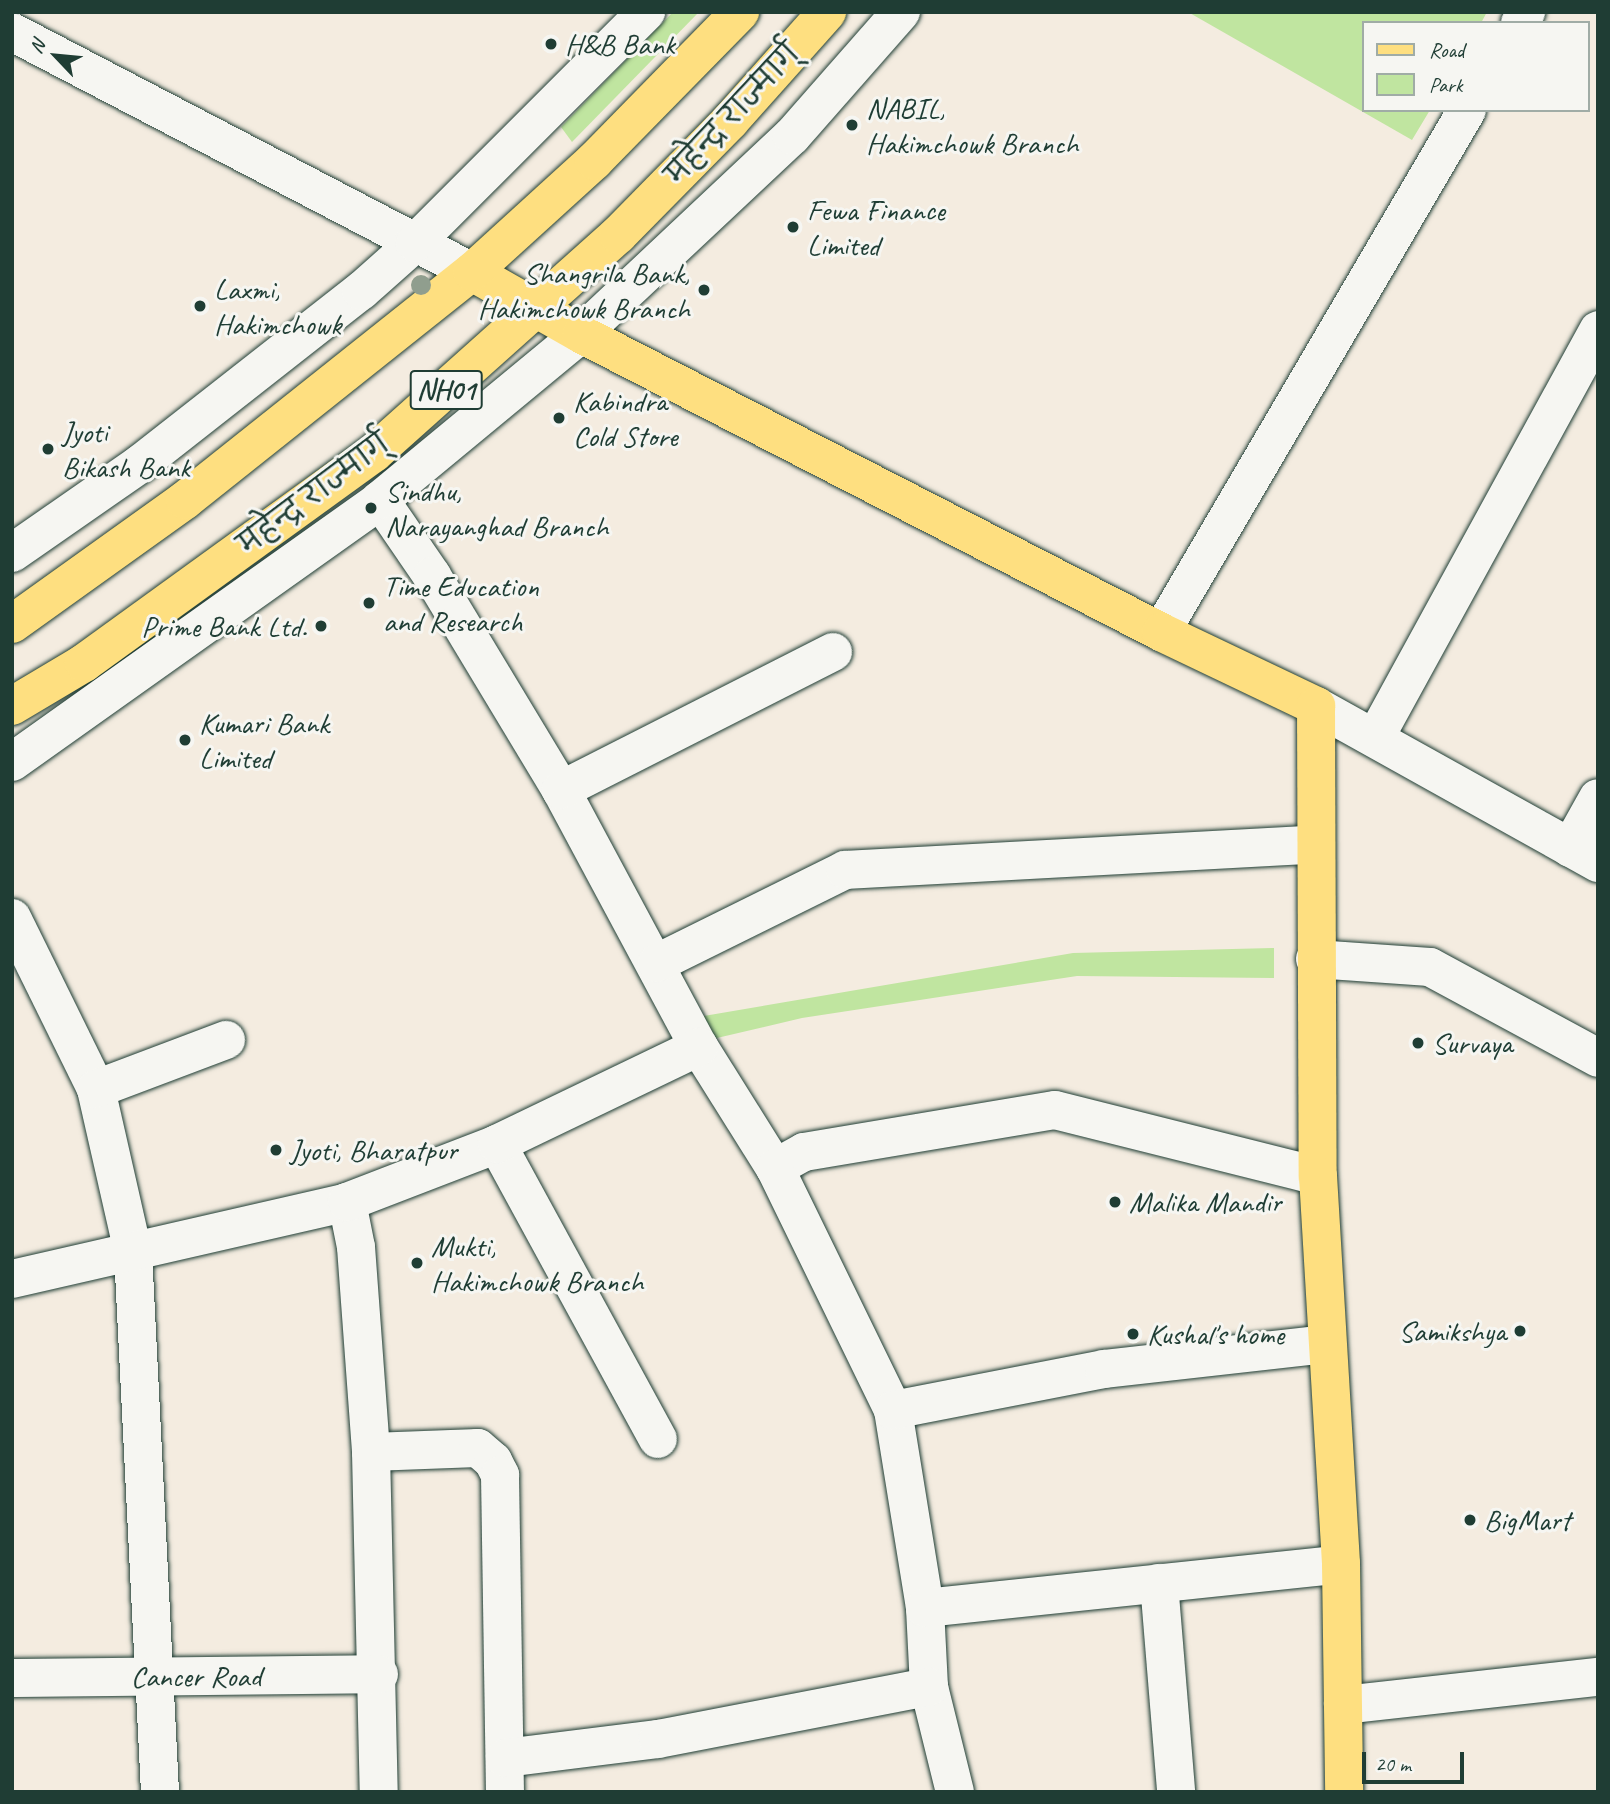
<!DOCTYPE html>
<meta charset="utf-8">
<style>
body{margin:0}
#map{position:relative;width:1610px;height:1804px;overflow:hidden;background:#f4ece0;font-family:Caveat,"Playpen Sans Deva",sans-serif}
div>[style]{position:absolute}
.green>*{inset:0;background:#c0e5a0}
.roads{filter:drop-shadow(0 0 2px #1f3d34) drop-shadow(0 0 2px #1f3d34)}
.minor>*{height:38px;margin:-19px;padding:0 19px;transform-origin:19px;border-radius:19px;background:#f6f6f2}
.major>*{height:38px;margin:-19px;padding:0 19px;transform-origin:19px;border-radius:19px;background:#fedf80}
.highway>*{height:38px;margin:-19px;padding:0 19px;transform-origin:19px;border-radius:19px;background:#fedf80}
.trees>*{width:20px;height:20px;margin:-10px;border-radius:50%;background:#909e8e}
.dots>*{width:19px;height:19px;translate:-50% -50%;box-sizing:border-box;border:4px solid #f6f6f2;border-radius:50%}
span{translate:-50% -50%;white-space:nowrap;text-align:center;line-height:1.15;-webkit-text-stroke:6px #f6f6f2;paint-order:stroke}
.shield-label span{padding:2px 5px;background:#f6f6f2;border:2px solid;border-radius:5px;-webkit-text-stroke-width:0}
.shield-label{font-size:28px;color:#1f3d34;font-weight:700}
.poi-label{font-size:30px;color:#1f3d34}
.left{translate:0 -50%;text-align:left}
.right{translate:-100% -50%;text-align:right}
.street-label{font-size:30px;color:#1f3d34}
.frame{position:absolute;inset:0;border:14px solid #1f3d34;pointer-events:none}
.legend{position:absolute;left:1362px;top:21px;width:228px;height:91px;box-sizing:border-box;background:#f6f6f2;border:2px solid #a0aca6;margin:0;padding:9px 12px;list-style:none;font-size:21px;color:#1f3d34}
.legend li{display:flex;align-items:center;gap:14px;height:35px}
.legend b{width:35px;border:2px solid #a0aca6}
.north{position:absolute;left:21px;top:21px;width:70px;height:70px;-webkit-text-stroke:5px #f6f6f2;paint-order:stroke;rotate:296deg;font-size:19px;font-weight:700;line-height:28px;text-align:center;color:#1f3d34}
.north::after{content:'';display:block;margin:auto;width:24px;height:32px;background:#1f3d34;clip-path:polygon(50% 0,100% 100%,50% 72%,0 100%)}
.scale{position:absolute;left:1362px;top:1752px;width:102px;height:32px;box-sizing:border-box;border:4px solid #1f3d34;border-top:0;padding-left:9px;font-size:21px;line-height:24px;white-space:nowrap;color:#1f3d34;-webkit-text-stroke:5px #f6f6f2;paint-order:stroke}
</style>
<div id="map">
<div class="green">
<div style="clip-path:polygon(673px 12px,699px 12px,572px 142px,561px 127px)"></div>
<div style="clip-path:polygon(1188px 12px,1487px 12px,1481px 23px,1363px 23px,1363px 110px,1430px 110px,1412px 140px)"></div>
<div style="clip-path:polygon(1274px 948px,1274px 978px,1077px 976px,802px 1018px,704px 1041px,692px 1018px,1073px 953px)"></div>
</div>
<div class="roads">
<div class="minor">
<div style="left:1520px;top:23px;width:13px;rotate:-61deg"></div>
<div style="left:12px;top:32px;width:519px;rotate:27.55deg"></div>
<div style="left:380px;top:500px;width:92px;rotate:55.6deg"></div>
<div style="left:432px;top:576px;width:250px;rotate:58.9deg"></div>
<div style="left:561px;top:790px;width:292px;rotate:61.8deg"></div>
<div style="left:699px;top:1047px;width:143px;rotate:57.9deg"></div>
<div style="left:775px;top:1168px;width:269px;rotate:64deg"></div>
<div style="left:893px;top:1410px;width:201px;rotate:80.8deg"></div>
<div style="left:925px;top:1608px;width:79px;rotate:87.1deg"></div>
<div style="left:929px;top:1687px;width:108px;rotate:76.1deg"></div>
<div style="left:12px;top:553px;width:156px;rotate:-34.8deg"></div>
<div style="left:140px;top:464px;width:281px;rotate:-38.1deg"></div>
<div style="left:361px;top:291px;width:72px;rotate:-41.6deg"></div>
<div style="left:415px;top:243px;width:327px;rotate:-45deg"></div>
<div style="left:1161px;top:632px;width:605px;rotate:-59.62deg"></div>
<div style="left:1316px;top:706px;width:323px;rotate:29.1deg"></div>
<div style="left:1375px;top:738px;width:465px;rotate:-61.3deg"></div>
<div style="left:12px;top:762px;width:452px;rotate:-35.4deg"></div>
<div style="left:380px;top:500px;width:261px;rotate:-39.6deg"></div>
<div style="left:581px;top:334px;width:289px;rotate:-43.2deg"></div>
<div style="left:792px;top:136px;width:165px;rotate:-48.7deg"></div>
<div style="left:561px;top:790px;width:305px;rotate:-26.9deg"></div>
<div style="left:1570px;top:848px;width:57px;rotate:-60.8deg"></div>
<div style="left:12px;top:918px;width:191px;rotate:63.8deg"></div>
<div style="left:96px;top:1089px;width:167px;rotate:77.2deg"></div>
<div style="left:133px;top:1252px;width:541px;rotate:87.14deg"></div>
<div style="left:1315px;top:959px;width:115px;rotate:4deg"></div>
<div style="left:1430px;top:967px;width:191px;rotate:28.4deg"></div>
<div style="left:657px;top:963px;width:210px;rotate:-26.3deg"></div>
<div style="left:845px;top:870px;width:470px;rotate:-3.1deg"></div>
<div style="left:96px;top:1089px;width:139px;rotate:-20.7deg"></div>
<div style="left:497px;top:1144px;width:336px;rotate:61.4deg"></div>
<div style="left:775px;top:1168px;width:33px;rotate:-29deg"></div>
<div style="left:804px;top:1152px;width:254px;rotate:-9.5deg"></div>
<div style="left:1055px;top:1110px;width:271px;rotate:14.1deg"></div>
<div style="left:347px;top:1202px;width:46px;rotate:78.7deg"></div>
<div style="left:356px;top:1247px;width:206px;rotate:85.8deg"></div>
<div style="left:371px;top:1452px;width:340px;rotate:88.7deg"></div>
<div style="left:12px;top:1279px;width:344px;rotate:-12.9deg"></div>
<div style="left:347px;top:1202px;width:161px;rotate:-21.1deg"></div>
<div style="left:497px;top:1144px;width:224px;rotate:-25.7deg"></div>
<div style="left:893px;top:1410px;width:215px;rotate:-11deg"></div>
<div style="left:1104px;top:1369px;width:224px;rotate:-6.4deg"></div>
<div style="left:371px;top:1452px;width:107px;rotate:-2.1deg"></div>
<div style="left:478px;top:1448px;width:20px;rotate:41deg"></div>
<div style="left:493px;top:1461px;width:16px;rotate:63deg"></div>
<div style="left:500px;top:1475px;width:317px;rotate:89.1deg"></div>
<div style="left:1159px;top:1583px;width:210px;rotate:85.3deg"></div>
<div style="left:925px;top:1608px;width:418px;rotate:-6deg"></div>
<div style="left:12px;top:1678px;width:367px;rotate:-0.6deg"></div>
<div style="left:1343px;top:1705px;width:257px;rotate:-6.3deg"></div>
<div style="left:505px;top:1758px;width:154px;rotate:-7.1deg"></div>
<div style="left:658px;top:1739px;width:276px;rotate:-10.9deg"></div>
</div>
<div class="major">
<div style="left:472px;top:272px;width:125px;rotate:29.6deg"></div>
<div style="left:581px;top:334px;width:652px;rotate:27.19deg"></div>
<div style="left:1161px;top:632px;width:172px;rotate:25.5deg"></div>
<div style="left:1316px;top:706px;width:470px;rotate:89.8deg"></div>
<div style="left:1318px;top:1176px;width:389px;rotate:86.6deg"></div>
<div style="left:1341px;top:1564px;width:228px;rotate:89.2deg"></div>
</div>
<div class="highway">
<div style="left:12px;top:624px;width:213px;rotate:-35.6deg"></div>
<div style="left:185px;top:500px;width:367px;rotate:-38.5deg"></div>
<div style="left:472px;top:272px;width:165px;rotate:-42.3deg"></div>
<div style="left:594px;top:161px;width:209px;rotate:-45.6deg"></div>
<div style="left:12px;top:706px;width:84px;rotate:-30.8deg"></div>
<div style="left:84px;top:663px;width:358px;rotate:-35.9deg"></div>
<div style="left:374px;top:453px;width:327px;rotate:-41.8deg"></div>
<div style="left:618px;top:235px;width:160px;rotate:-45.5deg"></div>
<div style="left:730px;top:121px;width:146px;rotate:-48.3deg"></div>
</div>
</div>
<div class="trees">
<div style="left:421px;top:285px"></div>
</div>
<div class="dots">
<div style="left:551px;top:44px;background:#1f3d34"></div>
<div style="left:852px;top:125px;background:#1f3d34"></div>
<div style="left:793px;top:227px;background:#1f3d34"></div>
<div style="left:704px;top:290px;background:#1f3d34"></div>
<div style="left:200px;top:306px;background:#1f3d34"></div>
<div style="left:559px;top:418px;background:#1f3d34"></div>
<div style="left:48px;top:449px;background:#1f3d34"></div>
<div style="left:371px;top:508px;background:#1f3d34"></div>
<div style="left:369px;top:603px;background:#1f3d34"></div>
<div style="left:321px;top:626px;background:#1f3d34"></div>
<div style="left:185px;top:740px;background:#1f3d34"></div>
<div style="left:1418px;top:1043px;background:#1f3d34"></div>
<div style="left:276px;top:1150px;background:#1f3d34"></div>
<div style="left:1115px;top:1202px;background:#1f3d34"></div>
<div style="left:417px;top:1263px;background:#1f3d34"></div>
<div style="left:1520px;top:1331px;background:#1f3d34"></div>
<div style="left:1133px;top:1334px;background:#1f3d34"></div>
<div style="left:1470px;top:1520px;background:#1f3d34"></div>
</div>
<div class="shield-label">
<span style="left:446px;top:390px">NH01</span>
</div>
<div class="poi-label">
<span class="left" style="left:565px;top:44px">H&amp;B Bank</span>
<span class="left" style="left:866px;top:125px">NABIL,<br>Hakimchowk Branch</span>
<span class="left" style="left:807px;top:227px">Fewa Finance<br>Limited</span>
<span class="right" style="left:690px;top:290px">Shangrila Bank,<br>Hakimchowk Branch</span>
<span class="left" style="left:214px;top:306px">Laxmi,<br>Hakimchowk</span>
<span class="left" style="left:573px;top:418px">Kabindra<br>Cold Store</span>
<span class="left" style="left:62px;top:449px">Jyoti<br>Bikash Bank</span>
<span class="left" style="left:385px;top:508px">Sindhu,<br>Narayanghad Branch</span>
<span class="left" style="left:383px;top:603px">Time Education<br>and Research</span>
<span class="right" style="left:307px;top:626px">Prime Bank Ltd.</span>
<span class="left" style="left:199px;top:740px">Kumari Bank<br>Limited</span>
<span class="left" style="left:1432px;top:1043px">Survaya</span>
<span class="left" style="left:290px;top:1150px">Jyoti, Bharatpur</span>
<span class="left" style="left:1129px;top:1202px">Malika Mandir</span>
<span class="left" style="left:431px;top:1263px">Mukti,<br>Hakimchowk Branch</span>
<span class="right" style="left:1506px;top:1331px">Samikshya</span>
<span class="left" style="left:1147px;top:1334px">Kushal's home</span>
<span class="left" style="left:1484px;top:1520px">BigMart</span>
</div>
<div class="street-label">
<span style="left:733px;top:114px;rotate:-47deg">महेन्द्र राज्मार्ग्</span>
<span style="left:314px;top:494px;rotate:-37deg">महेन्द्र राज्मार्ग्</span>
<span style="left:196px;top:1676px">Cancer Road</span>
</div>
<div class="frame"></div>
<ul class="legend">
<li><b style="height:9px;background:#fedf80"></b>Road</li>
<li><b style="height:19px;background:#c0e5a0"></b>Park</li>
</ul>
<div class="north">N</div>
<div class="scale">20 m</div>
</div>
